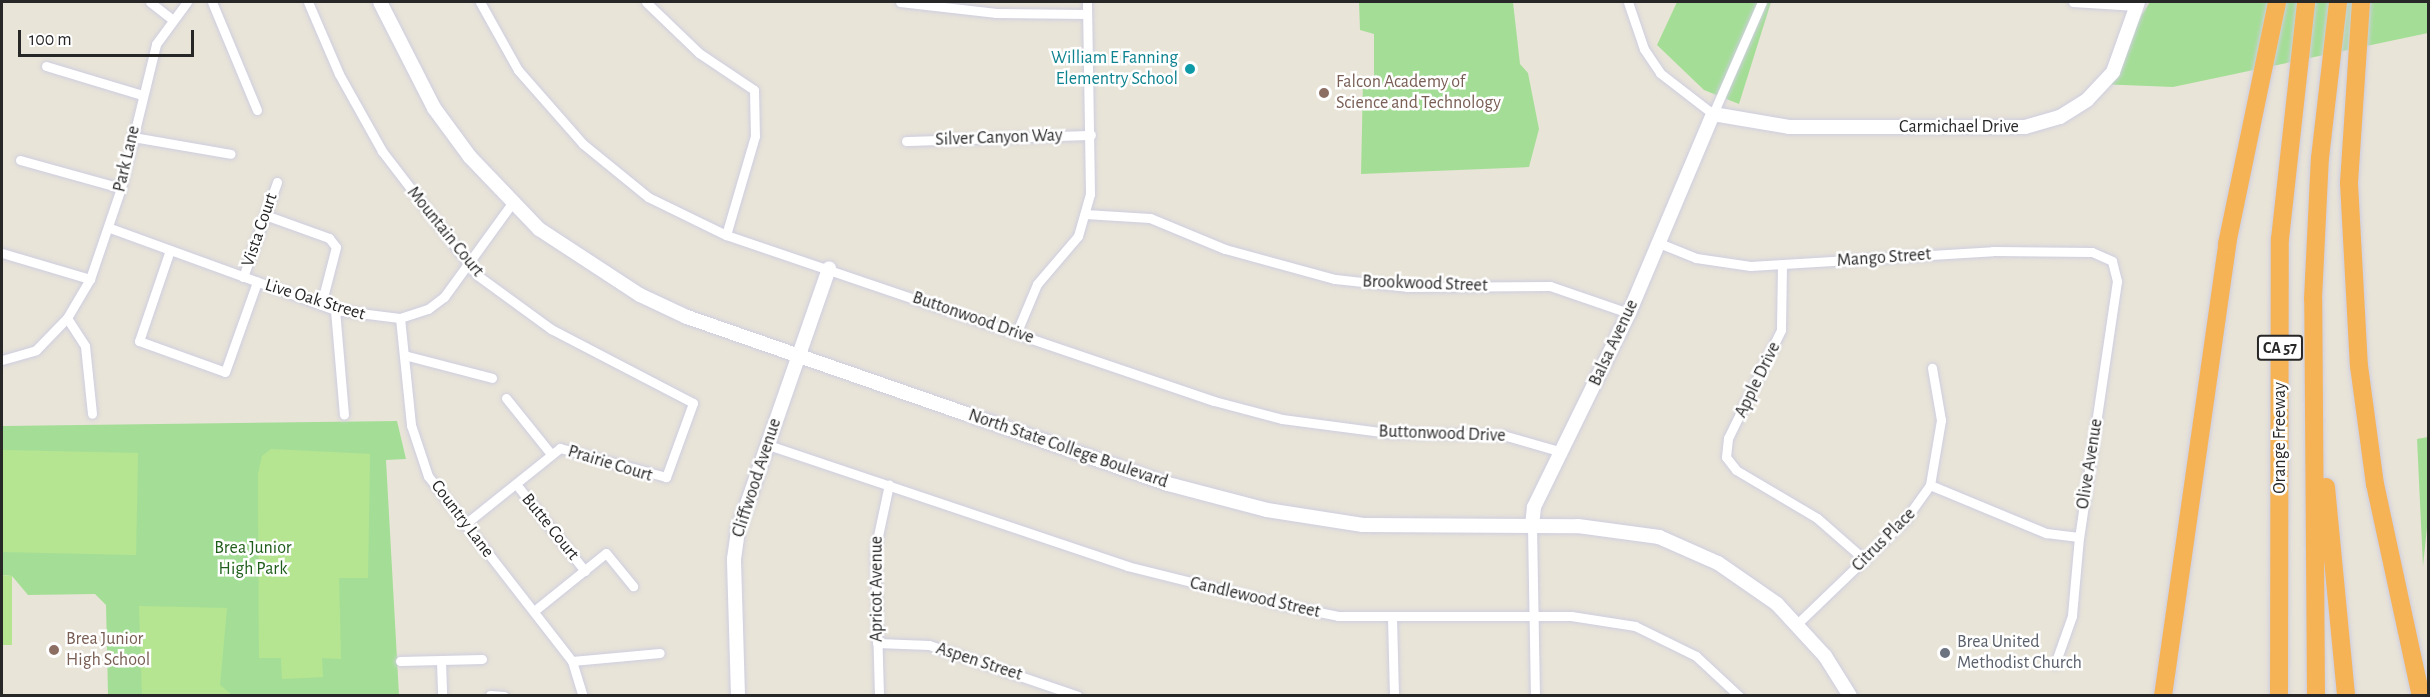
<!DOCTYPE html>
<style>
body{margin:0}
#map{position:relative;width:2430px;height:697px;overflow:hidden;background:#e9e4d8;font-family:"Alegreya Sans",sans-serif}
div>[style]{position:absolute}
.green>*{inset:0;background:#a4de96}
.pitch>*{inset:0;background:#b6e592}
.roads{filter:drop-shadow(0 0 2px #cecedf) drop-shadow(0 0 2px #cecedf)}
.street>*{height:9px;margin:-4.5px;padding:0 4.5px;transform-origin:4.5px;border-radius:4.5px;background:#fff}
.secondary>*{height:14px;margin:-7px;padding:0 7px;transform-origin:7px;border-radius:7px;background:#fff}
.highway>*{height:18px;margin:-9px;padding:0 9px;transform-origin:9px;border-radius:9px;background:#f6b356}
.dots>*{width:16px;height:16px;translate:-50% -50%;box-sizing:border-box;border:3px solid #fff;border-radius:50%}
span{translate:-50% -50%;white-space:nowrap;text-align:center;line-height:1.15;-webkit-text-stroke:5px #fff;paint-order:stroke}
.shield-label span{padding:2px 4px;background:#fff;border:2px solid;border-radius:4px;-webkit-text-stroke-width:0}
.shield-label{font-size:16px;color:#272727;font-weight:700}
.culture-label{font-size:18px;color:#0d838f}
.right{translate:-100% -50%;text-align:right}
.education-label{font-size:18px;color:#785e54}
.left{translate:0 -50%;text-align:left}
.street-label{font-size:18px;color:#272727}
.park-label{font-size:18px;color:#205e1c}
.worship-label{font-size:18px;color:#5b616d}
.frame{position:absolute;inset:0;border:3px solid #272727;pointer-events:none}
.scale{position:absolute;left:18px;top:30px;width:176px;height:27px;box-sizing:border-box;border:3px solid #272727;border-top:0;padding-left:8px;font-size:18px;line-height:21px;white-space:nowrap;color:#272727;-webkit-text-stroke:4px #fff;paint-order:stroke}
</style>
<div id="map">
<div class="green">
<div style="clip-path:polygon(1359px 2px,1513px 2px,1520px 64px,1528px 73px,1539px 129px,1529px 167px,1361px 174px,1363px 81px,1374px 79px,1374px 34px,1360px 30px)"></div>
<div style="clip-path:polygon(1677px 2px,1771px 2px,1739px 104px,1704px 90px,1657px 45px)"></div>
<div style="clip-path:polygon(2150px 2px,2428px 2px,2428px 33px,2173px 87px,2098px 84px)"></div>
<div style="clip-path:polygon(397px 421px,406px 459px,386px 460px,399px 695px,108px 695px,106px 605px,95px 594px,28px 595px,12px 576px,2px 575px,2px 426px)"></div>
<div style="clip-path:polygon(2428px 437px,2428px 518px,2423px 566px,2417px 439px)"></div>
</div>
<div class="pitch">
<div style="clip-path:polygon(271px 449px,370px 454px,368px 578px,339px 578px,341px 659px,322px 658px,323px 677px,282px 679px,281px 658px,259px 658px,258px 474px,262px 456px)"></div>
<div style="clip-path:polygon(2px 450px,138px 453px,136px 555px,2px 552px)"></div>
<div style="clip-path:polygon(2px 575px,12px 576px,12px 645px,2px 645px)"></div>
<div style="clip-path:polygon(139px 606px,227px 608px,220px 685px,232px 695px,142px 695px)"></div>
</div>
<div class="roads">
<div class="street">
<div style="left:150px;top:2px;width:28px;rotate:38deg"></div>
<div style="left:212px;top:2px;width:117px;rotate:67.4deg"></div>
<div style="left:308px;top:2px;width:78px;rotate:66.7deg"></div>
<div style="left:339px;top:74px;width:88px;rotate:60.8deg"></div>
<div style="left:382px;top:151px;width:156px;rotate:52.5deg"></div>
<div style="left:477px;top:275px;width:92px;rotate:36.1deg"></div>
<div style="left:551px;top:329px;width:160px;rotate:27.5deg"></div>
<div style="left:693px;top:403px;width:79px;rotate:110deg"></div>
<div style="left:666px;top:477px;width:110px;rotate:-164.7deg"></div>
<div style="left:560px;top:448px;width:123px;rotate:141.3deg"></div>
<div style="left:480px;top:2px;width:78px;rotate:60.8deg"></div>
<div style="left:518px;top:70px;width:98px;rotate:48.7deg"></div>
<div style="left:583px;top:144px;width:84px;rotate:39.2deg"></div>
<div style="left:648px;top:197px;width:87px;rotate:26deg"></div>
<div style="left:726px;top:235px;width:515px;rotate:18.79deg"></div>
<div style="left:1214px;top:401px;width:70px;rotate:14.8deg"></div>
<div style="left:1282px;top:419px;width:108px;rotate:7.5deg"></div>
<div style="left:1389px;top:433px;width:114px;rotate:1deg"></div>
<div style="left:1503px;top:435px;width:61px;rotate:16.1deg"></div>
<div style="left:646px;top:2px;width:74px;rotate:43.9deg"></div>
<div style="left:699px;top:53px;width:66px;rotate:33.9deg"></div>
<div style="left:754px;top:90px;width:46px;rotate:88.8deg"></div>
<div style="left:755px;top:136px;width:103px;rotate:106.3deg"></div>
<div style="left:900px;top:2px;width:97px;rotate:6.5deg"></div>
<div style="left:996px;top:13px;width:91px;rotate:0.6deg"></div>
<div style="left:1628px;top:2px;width:50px;rotate:71.2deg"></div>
<div style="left:1644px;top:49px;width:29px;rotate:56deg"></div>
<div style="left:1660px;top:73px;width:67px;rotate:37.7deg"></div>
<div style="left:1713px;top:114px;width:122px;rotate:-66.4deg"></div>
<div style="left:2073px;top:2px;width:63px;rotate:3.6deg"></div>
<div style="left:46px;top:66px;width:100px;rotate:16.8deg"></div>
<div style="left:133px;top:137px;width:99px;rotate:9.8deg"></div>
<div style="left:906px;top:141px;width:185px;rotate:-1.9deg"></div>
<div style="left:20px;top:160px;width:105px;rotate:15.5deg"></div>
<div style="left:1085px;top:214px;width:65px;rotate:3.5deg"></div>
<div style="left:1150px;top:218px;width:81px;rotate:22.5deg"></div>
<div style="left:1225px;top:249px;width:114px;rotate:15.3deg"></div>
<div style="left:1335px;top:279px;width:72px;rotate:6.3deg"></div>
<div style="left:1407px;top:287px;width:143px;rotate:-0.4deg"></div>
<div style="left:1550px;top:286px;width:83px;rotate:18.9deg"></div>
<div style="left:265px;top:215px;width:68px;rotate:19.8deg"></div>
<div style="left:329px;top:238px;width:11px;rotate:52deg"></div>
<div style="left:336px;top:247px;width:60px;rotate:104.5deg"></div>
<div style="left:110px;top:228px;width:239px;rotate:20deg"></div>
<div style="left:335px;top:310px;width:65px;rotate:7deg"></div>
<div style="left:400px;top:318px;width:29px;rotate:-18deg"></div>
<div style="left:428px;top:309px;width:20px;rotate:-37deg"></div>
<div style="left:444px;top:297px;width:116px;rotate:-54.1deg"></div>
<div style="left:1659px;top:243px;width:40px;rotate:22deg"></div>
<div style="left:1696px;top:258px;width:55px;rotate:8.4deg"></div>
<div style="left:1750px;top:266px;width:243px;rotate:-3.5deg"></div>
<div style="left:1993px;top:251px;width:99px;rotate:0.6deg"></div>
<div style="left:2092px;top:252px;width:22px;rotate:24deg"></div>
<div style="left:2112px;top:261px;width:21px;rotate:76deg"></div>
<div style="left:2117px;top:281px;width:259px;rotate:98.4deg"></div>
<div style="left:2079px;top:537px;width:79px;rotate:95.1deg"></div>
<div style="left:2072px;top:616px;width:51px;rotate:109.5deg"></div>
<div style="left:170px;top:250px;width:96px;rotate:108.8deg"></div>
<div style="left:139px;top:341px;width:91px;rotate:19.8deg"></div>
<div style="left:225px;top:372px;width:96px;rotate:-70.4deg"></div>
<div style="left:2px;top:253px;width:92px;rotate:16.5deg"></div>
<div style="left:1782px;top:265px;width:65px;rotate:90.9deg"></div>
<div style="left:1781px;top:330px;width:120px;rotate:116.1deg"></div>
<div style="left:1728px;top:438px;width:19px;rotate:96deg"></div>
<div style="left:1726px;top:457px;width:16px;rotate:52deg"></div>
<div style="left:1736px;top:470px;width:94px;rotate:30.7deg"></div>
<div style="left:1817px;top:518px;width:64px;rotate:41.2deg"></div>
<div style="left:243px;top:277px;width:101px;rotate:-70.3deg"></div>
<div style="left:335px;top:310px;width:105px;rotate:85.1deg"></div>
<div style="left:67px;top:318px;width:33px;rotate:57deg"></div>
<div style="left:85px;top:346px;width:68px;rotate:84.1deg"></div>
<div style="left:400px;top:318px;width:108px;rotate:84.1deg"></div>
<div style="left:411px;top:425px;width:54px;rotate:71.6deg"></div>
<div style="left:428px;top:476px;width:234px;rotate:52.1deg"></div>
<div style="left:572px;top:661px;width:37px;rotate:73deg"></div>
<div style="left:1016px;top:334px;width:54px;rotate:-67.2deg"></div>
<div style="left:1037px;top:284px;width:63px;rotate:-49.5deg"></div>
<div style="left:1078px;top:236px;width:44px;rotate:-74.1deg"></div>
<div style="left:1090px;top:194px;width:192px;rotate:-90.9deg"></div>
<div style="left:404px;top:355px;width:91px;rotate:14.6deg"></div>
<div style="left:2px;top:360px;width:35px;rotate:-16deg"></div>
<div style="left:36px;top:350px;width:45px;rotate:-45.9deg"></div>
<div style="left:67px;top:318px;width:45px;rotate:-59.5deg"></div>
<div style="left:90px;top:279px;width:96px;rotate:-71.2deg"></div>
<div style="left:121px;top:188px;width:148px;rotate:-76.3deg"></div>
<div style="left:156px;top:44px;width:52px;rotate:-53.6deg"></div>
<div style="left:506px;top:398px;width:72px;rotate:51.2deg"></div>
<div style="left:768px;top:445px;width:379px;rotate:18.6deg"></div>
<div style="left:1127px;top:566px;width:162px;rotate:14deg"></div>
<div style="left:1284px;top:605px;width:55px;rotate:11.5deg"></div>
<div style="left:1338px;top:616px;width:233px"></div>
<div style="left:1571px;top:616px;width:65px;rotate:8.9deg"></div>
<div style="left:1635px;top:626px;width:68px;rotate:26.2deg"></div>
<div style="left:1696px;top:656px;width:59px;rotate:42.9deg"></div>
<div style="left:516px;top:484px;width:111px;rotate:51.6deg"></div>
<div style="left:1930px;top:485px;width:126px;rotate:22.5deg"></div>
<div style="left:2046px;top:533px;width:33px;rotate:7deg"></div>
<div style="left:1532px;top:526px;width:170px;rotate:89deg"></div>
<div style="left:534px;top:611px;width:92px;rotate:-38.9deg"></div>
<div style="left:606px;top:553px;width:43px;rotate:50.7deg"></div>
<div style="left:1392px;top:618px;width:78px;rotate:88.5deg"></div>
<div style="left:1798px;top:623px;width:149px;rotate:-43.9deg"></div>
<div style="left:1905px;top:520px;width:43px;rotate:-54.5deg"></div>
<div style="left:1930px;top:485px;width:66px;rotate:-80.4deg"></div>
<div style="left:1941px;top:420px;width:53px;rotate:-99.8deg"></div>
<div style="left:877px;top:643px;width:52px;rotate:2.2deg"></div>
<div style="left:929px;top:645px;width:157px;rotate:18.9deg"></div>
<div style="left:400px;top:661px;width:82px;rotate:-1.4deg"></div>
<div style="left:441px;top:661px;width:35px;rotate:88deg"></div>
<div style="left:572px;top:661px;width:88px;rotate:-5.2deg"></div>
<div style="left:490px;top:695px;width:14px;rotate:4deg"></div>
<div style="left:879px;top:696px;width:146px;rotate:-91.6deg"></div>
<div style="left:875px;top:550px;width:67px;rotate:-78deg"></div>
</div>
<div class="secondary">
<div style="left:380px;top:2px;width:119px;rotate:63deg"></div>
<div style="left:434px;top:108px;width:61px;rotate:53.7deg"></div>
<div style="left:470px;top:157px;width:100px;rotate:46.2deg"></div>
<div style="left:539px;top:229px;width:121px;rotate:33.2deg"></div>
<div style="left:640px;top:295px;width:52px;rotate:25.1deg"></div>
<div style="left:687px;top:317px;width:509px;rotate:19.15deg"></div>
<div style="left:1168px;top:484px;width:102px;rotate:14.7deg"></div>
<div style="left:1267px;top:510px;width:97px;rotate:8.9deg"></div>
<div style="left:1363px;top:525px;width:215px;rotate:0.3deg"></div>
<div style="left:1578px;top:526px;width:82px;rotate:7.7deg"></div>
<div style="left:1659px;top:537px;width:64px;rotate:23.8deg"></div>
<div style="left:1718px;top:563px;width:72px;rotate:34.8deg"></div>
<div style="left:1777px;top:604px;width:71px;rotate:47.3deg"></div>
<div style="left:1825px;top:656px;width:47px;rotate:58deg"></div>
<div style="left:1532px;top:526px;width:19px;rotate:-84deg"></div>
<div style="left:1534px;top:507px;width:216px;rotate:-63.9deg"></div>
<div style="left:1629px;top:313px;width:216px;rotate:-67.1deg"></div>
<div style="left:1713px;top:114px;width:77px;rotate:9.7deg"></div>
<div style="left:1789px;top:127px;width:236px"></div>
<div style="left:2025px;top:127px;width:36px;rotate:-16deg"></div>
<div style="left:2060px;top:117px;width:32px;rotate:-32deg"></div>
<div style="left:2087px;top:100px;width:38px;rotate:-47deg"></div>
<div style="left:2113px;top:72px;width:74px;rotate:-70.3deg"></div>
<div style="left:738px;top:696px;width:137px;rotate:-91.7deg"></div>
<div style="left:734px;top:559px;width:29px;rotate:-82deg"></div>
<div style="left:738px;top:530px;width:277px;rotate:-70.8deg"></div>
</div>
<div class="highway">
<div style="left:2361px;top:2px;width:181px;rotate:93.8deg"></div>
<div style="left:2349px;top:183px;width:183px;rotate:86.9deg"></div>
<div style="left:2359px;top:366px;width:119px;rotate:82.3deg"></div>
<div style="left:2375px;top:484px;width:217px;rotate:77.8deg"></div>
<div style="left:2326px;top:487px;width:210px;rotate:84.5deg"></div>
<div style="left:2163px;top:696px;width:457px;rotate:-81.9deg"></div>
<div style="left:2227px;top:244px;width:247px;rotate:-78.3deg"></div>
<div style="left:2279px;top:696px;width:457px;rotate:-89.9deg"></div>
<div style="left:2280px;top:239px;width:238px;rotate:-83.7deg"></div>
<div style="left:2316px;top:696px;width:397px;rotate:-90.4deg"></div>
<div style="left:2313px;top:299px;width:141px;rotate:-87.2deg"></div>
<div style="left:2320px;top:158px;width:157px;rotate:-83.4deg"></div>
</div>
</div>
<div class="dots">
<div style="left:1190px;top:69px;background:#0f9aa8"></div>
<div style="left:1324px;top:93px;background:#8d6e63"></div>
<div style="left:54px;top:650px;background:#8d6e63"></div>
<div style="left:1945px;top:653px;background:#6b7280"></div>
</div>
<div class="shield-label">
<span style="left:2280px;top:348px">CA 57</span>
</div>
<div class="culture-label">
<span class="right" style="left:1178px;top:69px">William E Fanning<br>Elementry School</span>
</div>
<div class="education-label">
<span class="left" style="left:1336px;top:93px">Falcon Academy of<br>Science and Technology</span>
<span class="left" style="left:66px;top:650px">Brea Junior<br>High School</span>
</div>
<div class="street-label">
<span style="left:1959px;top:127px">Carmichael Drive</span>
<span style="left:999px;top:138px;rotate:-2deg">Silver Canyon Way</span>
<span style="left:127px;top:159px;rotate:-77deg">Park Lane</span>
<span style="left:260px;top:230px;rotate:-71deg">Vista Court</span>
<span style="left:445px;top:232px;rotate:51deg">Mountain Court</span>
<span style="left:1884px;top:258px;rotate:-4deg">Mango Street</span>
<span style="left:1425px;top:284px;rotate:2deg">Brookwood Street</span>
<span style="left:315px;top:300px;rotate:17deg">Live Oak Street</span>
<span style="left:973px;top:318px;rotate:19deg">Buttonwood Drive</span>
<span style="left:1614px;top:343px;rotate:-65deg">Balsa Avenue</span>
<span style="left:1758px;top:380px;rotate:-64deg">Apple Drive</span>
<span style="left:1442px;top:434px;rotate:2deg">Buttonwood Drive</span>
<span style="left:2280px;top:438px;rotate:-90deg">Orange Freeway</span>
<span style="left:1068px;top:449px;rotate:19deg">North State College Boulevard</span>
<span style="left:610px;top:464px;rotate:17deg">Prairie Court</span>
<span style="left:2090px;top:464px;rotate:-81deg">Olive Avenue</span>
<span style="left:757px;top:478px;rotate:-72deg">Cliffwood Avenue</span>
<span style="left:462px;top:519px;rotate:53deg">Country Lane</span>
<span style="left:550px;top:527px;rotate:51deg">Butte Court</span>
<span style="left:1884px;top:540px;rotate:-45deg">Citrus Place</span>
<span style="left:877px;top:589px;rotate:-90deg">Apricot Avenue</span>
<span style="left:1255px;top:598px;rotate:13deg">Candlewood Street</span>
<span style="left:979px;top:662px;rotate:18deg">Aspen Street</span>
</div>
<div class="park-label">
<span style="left:253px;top:559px">Brea Junior<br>High Park</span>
</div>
<div class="worship-label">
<span class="left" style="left:1957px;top:653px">Brea United<br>Methodist Church</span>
</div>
<div class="frame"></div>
<div class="scale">100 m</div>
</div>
